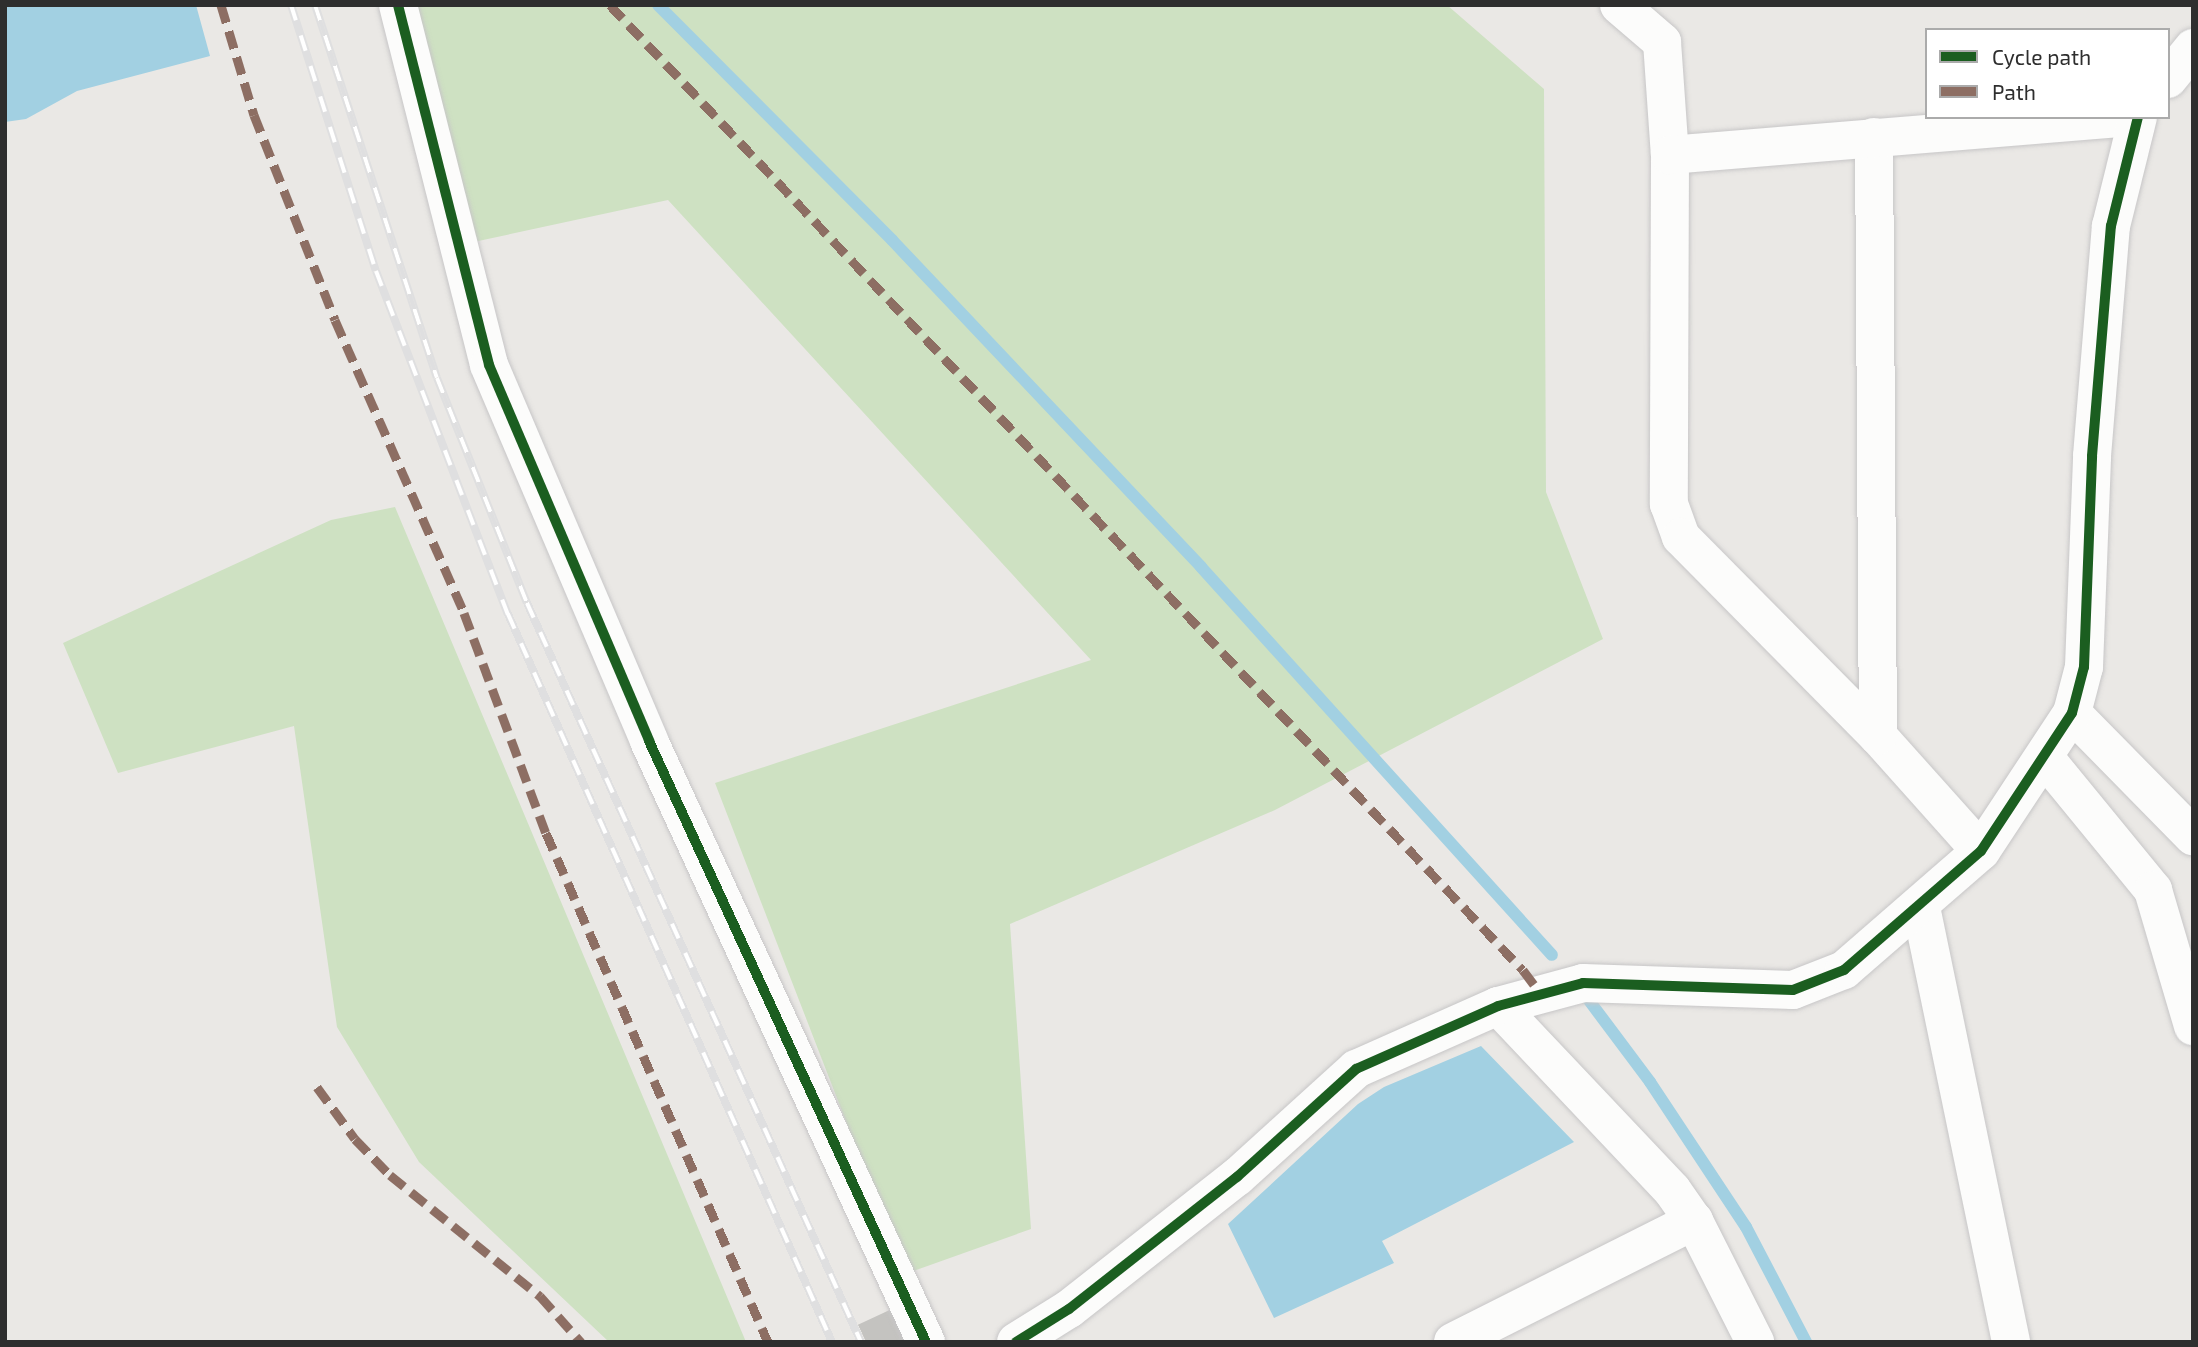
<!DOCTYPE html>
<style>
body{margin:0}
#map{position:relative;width:2198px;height:1347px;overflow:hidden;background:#eae8e5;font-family:"Exo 2",sans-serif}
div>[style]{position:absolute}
.green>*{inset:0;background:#cee1c2}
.water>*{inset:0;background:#a2d0e2}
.stream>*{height:12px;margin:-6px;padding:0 6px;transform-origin:6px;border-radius:6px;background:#a2d0e2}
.minor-tunnel>*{height:38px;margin-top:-19px;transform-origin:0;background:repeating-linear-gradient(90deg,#c4c3c0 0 38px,transparent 0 57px)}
.roads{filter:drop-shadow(0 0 2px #c7c6c7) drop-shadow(0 0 2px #c7c6c7)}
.minor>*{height:38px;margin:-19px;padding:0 19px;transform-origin:19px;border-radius:19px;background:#fcfcfb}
.rail>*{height:8px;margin-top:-4px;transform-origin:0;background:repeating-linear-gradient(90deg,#fff 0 16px,#dfdfe0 0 32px);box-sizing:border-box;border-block:2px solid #dfdfe0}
.quiet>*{height:9px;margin-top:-4.5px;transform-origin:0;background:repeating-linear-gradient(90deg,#8d6e63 0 18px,transparent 0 27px)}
.cycleway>*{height:10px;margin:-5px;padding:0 5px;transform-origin:5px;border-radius:5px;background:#1b5e20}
span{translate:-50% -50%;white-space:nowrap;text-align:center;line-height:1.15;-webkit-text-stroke:7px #fff;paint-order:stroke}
.frame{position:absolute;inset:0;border:7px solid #2e2e2e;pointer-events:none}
.legend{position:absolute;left:1925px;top:28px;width:245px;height:91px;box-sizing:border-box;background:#fff;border:2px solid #ababab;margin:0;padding:9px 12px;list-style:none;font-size:21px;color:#2e2e2e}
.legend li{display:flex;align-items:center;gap:14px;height:35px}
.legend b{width:35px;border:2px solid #ababab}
</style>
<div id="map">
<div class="green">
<div style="clip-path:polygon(409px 5px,1447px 5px,1544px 89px,1546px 492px,1603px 639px,1275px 810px,1010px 924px,1031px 1229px,905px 1274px,715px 783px,1091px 660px,668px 200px,469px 243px)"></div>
<div style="clip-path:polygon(395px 507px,746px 1342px,609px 1342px,419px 1162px,337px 1027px,294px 726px,118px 773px,63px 643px,331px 520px)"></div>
</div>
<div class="water">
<div style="clip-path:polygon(5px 5px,196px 5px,210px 56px,77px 91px,26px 119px,5px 122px)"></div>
<div style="clip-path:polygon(1481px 1046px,1574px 1142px,1382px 1241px,1394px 1263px,1274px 1318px,1228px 1224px,1358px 1104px,1384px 1087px)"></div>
</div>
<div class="stream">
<div style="left:658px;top:5px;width:332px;rotate:45.1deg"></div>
<div style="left:892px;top:240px;width:450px;rotate:46.6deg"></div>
<div style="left:1201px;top:567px;width:523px;rotate:47.87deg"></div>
<div style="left:1588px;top:999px;width:104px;rotate:53.2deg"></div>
<div style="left:1650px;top:1082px;width:174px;rotate:56.5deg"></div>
<div style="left:1746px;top:1227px;width:130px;rotate:62.4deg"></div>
</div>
<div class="minor-tunnel">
<div style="left:866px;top:1342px;width:54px;rotate:-25.1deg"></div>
</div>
<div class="roads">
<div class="minor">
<div style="left:398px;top:5px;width:371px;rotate:75.8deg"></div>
<div style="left:489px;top:365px;width:409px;rotate:66.9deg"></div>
<div style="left:649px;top:741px;width:662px;rotate:65.26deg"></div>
<div style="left:1619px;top:5px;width:57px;rotate:40.7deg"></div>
<div style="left:1662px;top:42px;width:113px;rotate:86deg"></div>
<div style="left:1670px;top:155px;width:349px;rotate:90.2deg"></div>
<div style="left:1669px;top:504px;width:35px;rotate:70deg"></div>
<div style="left:1681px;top:537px;width:280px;rotate:45.3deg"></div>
<div style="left:1878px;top:736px;width:154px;rotate:48.2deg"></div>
<div style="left:2168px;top:79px;width:40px;rotate:-51deg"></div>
<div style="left:1874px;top:137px;width:599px;rotate:89.62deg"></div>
<div style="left:1670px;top:155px;width:465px;rotate:-4.7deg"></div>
<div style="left:2072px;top:713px;width:173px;rotate:45.5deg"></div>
<div style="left:2045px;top:758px;width:171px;rotate:50.7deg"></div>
<div style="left:2153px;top:890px;width:142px;rotate:73.6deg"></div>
<div style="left:1921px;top:907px;width:444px;rotate:78.3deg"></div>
<div style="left:1498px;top:1006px;width:253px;rotate:46.6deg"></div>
<div style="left:1672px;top:1190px;width:38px;rotate:55deg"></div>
<div style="left:1694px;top:1221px;width:136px;rotate:63.2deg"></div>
<div style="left:1016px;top:1342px;width:62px;rotate:-31.9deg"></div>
<div style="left:1069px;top:1309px;width:214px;rotate:-38.2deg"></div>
<div style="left:1237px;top:1177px;width:161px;rotate:-42.2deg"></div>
<div style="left:1356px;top:1069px;width:155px;rotate:-23.9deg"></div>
<div style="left:1498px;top:1006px;width:88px;rotate:-15.1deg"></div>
<div style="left:1583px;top:983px;width:210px;rotate:1.9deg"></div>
<div style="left:1793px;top:990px;width:55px;rotate:-21.4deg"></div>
<div style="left:1844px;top:970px;width:181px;rotate:-41deg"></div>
<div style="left:1981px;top:851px;width:165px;rotate:-56.6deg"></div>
<div style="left:2072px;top:713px;width:48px;rotate:-75.4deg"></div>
<div style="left:2084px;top:667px;width:211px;rotate:-87.8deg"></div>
<div style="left:2092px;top:456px;width:231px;rotate:-85.3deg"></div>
<div style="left:2111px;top:226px;width:112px;rotate:-76.1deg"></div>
<div style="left:1453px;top:1342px;width:270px;rotate:-26.7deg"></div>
</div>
</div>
<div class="rail">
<div style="left:291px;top:5px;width:279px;rotate:72.3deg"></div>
<div style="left:376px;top:271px;width:368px;rotate:69deg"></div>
<div style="left:508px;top:614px;width:797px;rotate:66.01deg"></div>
<div style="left:315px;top:5px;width:392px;rotate:71.9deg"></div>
<div style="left:437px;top:378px;width:242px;rotate:68.2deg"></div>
<div style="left:527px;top:603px;width:811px;rotate:65.68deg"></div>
</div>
<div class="quiet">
<div style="left:221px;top:5px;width:115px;rotate:73.3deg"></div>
<div style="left:254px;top:115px;width:220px;rotate:68.4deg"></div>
<div style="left:335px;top:320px;width:320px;rotate:66.2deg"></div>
<div style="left:464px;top:613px;width:235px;rotate:69.6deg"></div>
<div style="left:546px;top:833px;width:555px;rotate:66.44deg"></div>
<div style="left:610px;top:5px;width:1328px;rotate:46.59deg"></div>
<div style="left:1523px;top:970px;width:30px;rotate:53deg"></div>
<div style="left:317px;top:1087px;width:64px;rotate:53.8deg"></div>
<div style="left:355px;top:1139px;width:50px;rotate:45.8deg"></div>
<div style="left:390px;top:1175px;width:193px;rotate:38.9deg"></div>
<div style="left:540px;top:1296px;width:62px;rotate:48.3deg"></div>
</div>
<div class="cycleway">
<div style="left:398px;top:5px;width:371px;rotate:75.8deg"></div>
<div style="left:489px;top:365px;width:409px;rotate:66.9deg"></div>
<div style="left:649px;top:741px;width:662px;rotate:65.26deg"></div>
<div style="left:1016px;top:1342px;width:62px;rotate:-31.9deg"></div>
<div style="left:1069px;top:1309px;width:214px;rotate:-38.2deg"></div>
<div style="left:1237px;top:1177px;width:161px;rotate:-42.2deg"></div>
<div style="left:1356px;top:1069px;width:155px;rotate:-23.9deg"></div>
<div style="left:1498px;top:1006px;width:88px;rotate:-15.1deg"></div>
<div style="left:1583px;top:983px;width:210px;rotate:1.9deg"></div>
<div style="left:1793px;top:990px;width:55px;rotate:-21.4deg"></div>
<div style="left:1844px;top:970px;width:181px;rotate:-41deg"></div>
<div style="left:1981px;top:851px;width:165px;rotate:-56.6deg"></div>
<div style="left:2072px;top:713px;width:48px;rotate:-75.4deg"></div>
<div style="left:2084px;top:667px;width:211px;rotate:-87.8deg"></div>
<div style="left:2092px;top:456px;width:231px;rotate:-85.3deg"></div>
<div style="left:2111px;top:226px;width:112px;rotate:-76.1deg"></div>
</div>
<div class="frame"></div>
<ul class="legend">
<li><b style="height:9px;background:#1b5e20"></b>Cycle path</li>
<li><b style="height:9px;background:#8d6e63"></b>Path</li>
</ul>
</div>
